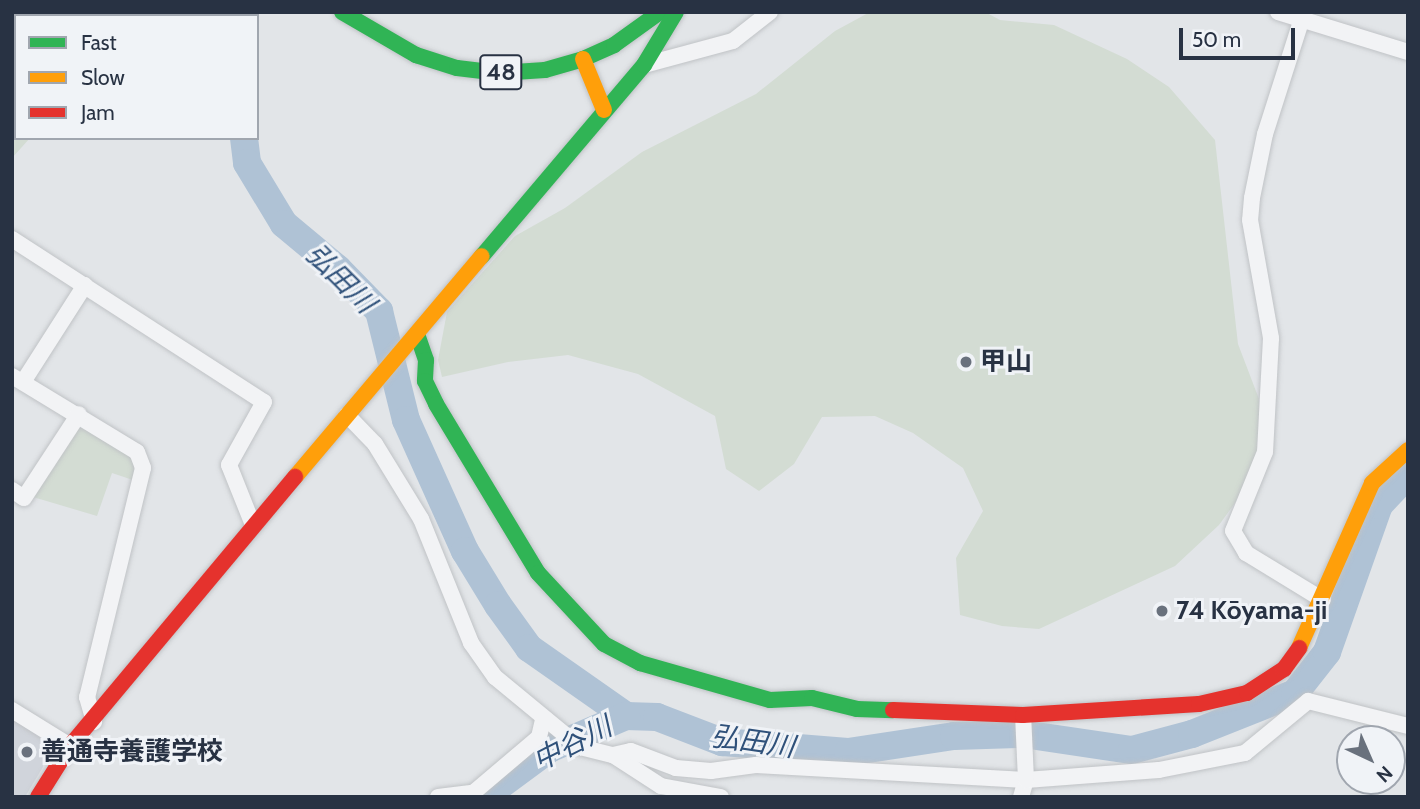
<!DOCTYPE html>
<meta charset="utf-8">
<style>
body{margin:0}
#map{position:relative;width:1420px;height:809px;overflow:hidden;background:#e2e5e8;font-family:Cabin,"Noto Sans JP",sans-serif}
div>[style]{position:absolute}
.built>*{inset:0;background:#d0d4db}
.green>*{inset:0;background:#d3dcd3}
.river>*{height:28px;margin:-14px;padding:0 14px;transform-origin:14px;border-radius:14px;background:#afc2d5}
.roads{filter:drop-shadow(0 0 2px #c0c3c6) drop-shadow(0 0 2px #c0c3c6)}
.street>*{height:16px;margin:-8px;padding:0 8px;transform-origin:8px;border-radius:8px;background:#f2f3f5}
.fast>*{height:16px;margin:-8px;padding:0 8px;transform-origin:8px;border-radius:8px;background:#30b455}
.slow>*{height:16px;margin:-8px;padding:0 8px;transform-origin:8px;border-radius:8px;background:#ff9f0a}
.jam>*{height:16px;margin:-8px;padding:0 8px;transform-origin:8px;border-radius:8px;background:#e5322d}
.dots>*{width:19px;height:19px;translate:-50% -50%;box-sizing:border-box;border:4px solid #f0f3f7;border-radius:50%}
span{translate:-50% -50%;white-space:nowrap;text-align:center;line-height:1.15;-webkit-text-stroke:6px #f0f3f7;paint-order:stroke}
.shield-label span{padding:2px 5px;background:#f0f3f7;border:2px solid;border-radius:5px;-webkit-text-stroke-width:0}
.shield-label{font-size:24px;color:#283243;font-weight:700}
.poi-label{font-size:26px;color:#283243;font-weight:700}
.left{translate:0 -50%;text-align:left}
.water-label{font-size:28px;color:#2f517a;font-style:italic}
.frame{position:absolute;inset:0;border:14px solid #283243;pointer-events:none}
.legend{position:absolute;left:14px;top:14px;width:245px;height:126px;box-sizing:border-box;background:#f0f3f7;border:2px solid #a0a6af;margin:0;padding:9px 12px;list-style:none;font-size:21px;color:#283243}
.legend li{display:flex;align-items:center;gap:14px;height:35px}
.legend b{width:35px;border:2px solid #a0a6af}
.north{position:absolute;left:1336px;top:725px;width:70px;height:70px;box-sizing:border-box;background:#f0f3f7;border:2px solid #a0a6af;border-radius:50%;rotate:136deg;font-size:19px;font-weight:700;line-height:28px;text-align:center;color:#283243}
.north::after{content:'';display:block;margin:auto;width:24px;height:32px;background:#69717d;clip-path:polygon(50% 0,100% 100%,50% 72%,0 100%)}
.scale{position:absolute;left:1179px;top:28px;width:116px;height:32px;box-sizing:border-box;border:4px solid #283243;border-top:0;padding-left:9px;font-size:21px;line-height:24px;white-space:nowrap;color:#283243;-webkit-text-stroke:5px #f0f3f7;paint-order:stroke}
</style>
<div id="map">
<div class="built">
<div style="clip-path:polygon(12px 718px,42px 737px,43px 767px,25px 797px,12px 797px)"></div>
</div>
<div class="green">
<div style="clip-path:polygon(12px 12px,142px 12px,16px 16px,16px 138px,30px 138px,12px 158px)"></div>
<div style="clip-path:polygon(870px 12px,985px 12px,1000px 20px,1054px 25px,1127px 59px,1169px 87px,1215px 140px,1238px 344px,1259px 399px,1264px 448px,1251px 481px,1219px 525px,1175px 566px,1039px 629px,1002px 626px,960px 615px,956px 558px,983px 511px,963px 468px,913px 433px,875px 416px,822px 417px,794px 464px,759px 491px,726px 469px,715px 416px,638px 374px,568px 355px,508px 362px,442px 377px,438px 360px,447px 312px,515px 236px,565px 208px,642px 152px,756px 94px,835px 31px)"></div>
<div style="clip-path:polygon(86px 427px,135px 457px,138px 466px,133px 480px,112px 473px,97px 516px,33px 497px,77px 429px)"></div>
</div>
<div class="river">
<div style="left:243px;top:16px;width:4px;rotate:-76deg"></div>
<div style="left:244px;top:138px;width:25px;rotate:83deg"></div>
<div style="left:247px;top:163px;width:71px;rotate:58.8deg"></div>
<div style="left:284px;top:224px;width:70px;rotate:39.8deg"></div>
<div style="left:338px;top:269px;width:59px;rotate:45.7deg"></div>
<div style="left:379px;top:311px;width:112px;rotate:76.1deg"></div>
<div style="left:406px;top:420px;width:144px;rotate:65.8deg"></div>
<div style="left:465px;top:551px;width:63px;rotate:58.6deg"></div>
<div style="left:498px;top:605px;width:53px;rotate:54.2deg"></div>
<div style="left:529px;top:648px;width:118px;rotate:35deg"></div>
<div style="left:626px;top:716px;width:31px;rotate:2deg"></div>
<div style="left:657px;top:717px;width:70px;rotate:21deg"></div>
<div style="left:722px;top:742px;width:126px;rotate:4.5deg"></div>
<div style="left:848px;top:752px;width:107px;rotate:-8.6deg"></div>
<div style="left:954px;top:736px;width:69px;rotate:-1.7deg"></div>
<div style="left:1023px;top:734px;width:110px;rotate:8.4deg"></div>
<div style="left:1132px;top:750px;width:62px;rotate:-14.9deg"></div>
<div style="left:1192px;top:734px;width:111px;rotate:-21.7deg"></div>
<div style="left:1295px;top:693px;width:52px;rotate:-52deg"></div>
<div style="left:1327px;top:652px;width:156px;rotate:-70.5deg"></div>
<div style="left:1379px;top:505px;width:42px;rotate:-46.9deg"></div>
<div style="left:484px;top:797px;width:81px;rotate:-36.4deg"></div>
<div style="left:549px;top:749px;width:84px;rotate:-23.2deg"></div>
</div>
<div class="roads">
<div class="street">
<div style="left:1278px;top:12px;width:136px;rotate:17.1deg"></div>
<div style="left:1304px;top:12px;width:128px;rotate:107.7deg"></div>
<div style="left:1265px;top:134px;width:65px;rotate:101.5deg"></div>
<div style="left:1252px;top:198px;width:22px;rotate:95deg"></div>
<div style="left:1250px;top:220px;width:120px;rotate:79.9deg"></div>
<div style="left:1271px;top:338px;width:114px;rotate:93deg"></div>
<div style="left:1265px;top:452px;width:85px;rotate:112.1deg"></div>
<div style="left:1233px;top:531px;width:26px;rotate:59deg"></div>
<div style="left:1246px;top:553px;width:90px;rotate:31.4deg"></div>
<div style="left:644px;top:65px;width:92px;rotate:-15.1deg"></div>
<div style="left:733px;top:41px;width:47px;rotate:-38.1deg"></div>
<div style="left:12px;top:239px;width:300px;rotate:32.9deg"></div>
<div style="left:264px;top:402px;width:72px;rotate:119.1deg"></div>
<div style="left:229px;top:465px;width:65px;rotate:68.2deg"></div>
<div style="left:12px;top:376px;width:146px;rotate:31.3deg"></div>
<div style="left:137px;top:452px;width:17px;rotate:69deg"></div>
<div style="left:143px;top:468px;width:236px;rotate:103.7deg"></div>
<div style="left:87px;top:697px;width:26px;rotate:74deg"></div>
<div style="left:23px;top:382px;width:115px;rotate:-57.4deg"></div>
<div style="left:347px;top:415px;width:40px;rotate:46deg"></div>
<div style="left:375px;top:444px;width:88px;rotate:58.5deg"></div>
<div style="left:421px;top:519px;width:134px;rotate:68deg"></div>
<div style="left:471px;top:643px;width:42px;rotate:54.8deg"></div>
<div style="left:495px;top:677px;width:110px;rotate:39.5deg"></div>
<div style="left:580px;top:747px;width:34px;rotate:14deg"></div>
<div style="left:613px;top:755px;width:57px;rotate:32.9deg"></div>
<div style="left:661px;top:786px;width:61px;rotate:10.4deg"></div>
<div style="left:12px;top:490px;width:14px;rotate:34deg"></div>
<div style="left:24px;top:498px;width:100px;rotate:-56.8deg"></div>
<div style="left:12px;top:710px;width:68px;rotate:31.8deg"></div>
<div style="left:613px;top:755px;width:18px;rotate:-13deg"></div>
<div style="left:631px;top:751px;width:48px;rotate:20.7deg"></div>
<div style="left:676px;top:768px;width:35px;rotate:5deg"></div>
<div style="left:711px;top:771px;width:45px;rotate:-7.6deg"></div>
<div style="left:756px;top:765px;width:270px;rotate:3.2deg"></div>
<div style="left:1026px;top:780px;width:133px;rotate:-4.3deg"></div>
<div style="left:1159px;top:770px;width:88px;rotate:-11.2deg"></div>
<div style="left:1245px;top:753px;width:82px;rotate:-39.5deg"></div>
<div style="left:1308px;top:701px;width:103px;rotate:14deg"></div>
<div style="left:438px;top:797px;width:35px;rotate:-7deg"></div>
<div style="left:473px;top:793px;width:87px;rotate:-40.3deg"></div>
<div style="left:539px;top:737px;width:17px;rotate:-77deg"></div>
<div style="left:1021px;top:797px;width:18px;rotate:-74deg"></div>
<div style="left:1026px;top:780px;width:65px;rotate:-92.6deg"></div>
</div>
<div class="fast">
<div style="left:342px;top:12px;width:86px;rotate:30.2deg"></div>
<div style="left:416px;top:55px;width:43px;rotate:17.6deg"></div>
<div style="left:457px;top:68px;width:42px;rotate:6.8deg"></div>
<div style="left:499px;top:73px;width:46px;rotate:-3.7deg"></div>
<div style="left:545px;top:70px;width:40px;rotate:-16deg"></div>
<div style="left:583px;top:59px;width:34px;rotate:-24deg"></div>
<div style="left:614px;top:45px;width:57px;rotate:-35.7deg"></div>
<div style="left:482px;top:256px;width:250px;rotate:-49.7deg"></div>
<div style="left:644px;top:65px;width:62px;rotate:-58.9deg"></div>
<div style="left:417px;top:334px;width:28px;rotate:71deg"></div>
<div style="left:426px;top:360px;width:21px;rotate:93deg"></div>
<div style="left:425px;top:381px;width:25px;rotate:64deg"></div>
<div style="left:436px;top:404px;width:197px;rotate:58.9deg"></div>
<div style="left:538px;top:573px;width:97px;rotate:47.1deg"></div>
<div style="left:604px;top:644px;width:41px;rotate:27.8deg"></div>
<div style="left:640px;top:663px;width:135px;rotate:15.9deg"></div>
<div style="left:770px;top:700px;width:42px;rotate:-2.7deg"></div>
<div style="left:812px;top:698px;width:46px;rotate:13.7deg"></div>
<div style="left:857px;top:709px;width:36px;rotate:2deg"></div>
</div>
<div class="slow">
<div style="left:583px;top:59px;width:55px;rotate:67.6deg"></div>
<div style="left:295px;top:477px;width:289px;rotate:-49.8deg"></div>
<div style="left:1299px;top:648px;width:180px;rotate:-66.1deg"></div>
<div style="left:1372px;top:483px;width:49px;rotate:-42.5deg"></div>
</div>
<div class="jam">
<div style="left:893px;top:710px;width:130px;rotate:2.2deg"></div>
<div style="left:1023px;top:715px;width:176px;rotate:-3.6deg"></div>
<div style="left:1199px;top:704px;width:49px;rotate:-12.9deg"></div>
<div style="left:1247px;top:693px;width:44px;rotate:-33deg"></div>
<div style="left:1284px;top:669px;width:26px;rotate:-54deg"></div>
<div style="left:38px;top:797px;width:60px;rotate:-57.9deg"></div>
<div style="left:70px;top:746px;width:351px;rotate:-50.1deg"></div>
</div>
</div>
<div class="dots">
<div style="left:966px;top:362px;background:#69717d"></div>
<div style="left:1162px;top:611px;background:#69717d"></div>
<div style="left:27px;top:752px;background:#69717d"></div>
</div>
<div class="shield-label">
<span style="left:501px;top:72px">48</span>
</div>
<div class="poi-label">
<span class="left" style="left:980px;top:362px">甲山</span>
<span class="left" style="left:1176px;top:611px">74 Kōyama-ji</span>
<span class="left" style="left:41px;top:752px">善通寺養護学校</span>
</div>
<div class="water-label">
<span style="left:341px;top:278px;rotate:45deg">弘田川</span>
<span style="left:753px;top:741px;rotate:8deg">弘田川</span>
<span style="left:572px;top:743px;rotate:-27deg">中谷川</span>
</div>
<div class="frame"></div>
<ul class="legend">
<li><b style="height:9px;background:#30b455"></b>Fast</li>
<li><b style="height:9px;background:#ff9f0a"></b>Slow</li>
<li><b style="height:9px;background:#e5322d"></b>Jam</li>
</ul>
<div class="north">N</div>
<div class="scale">50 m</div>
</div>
